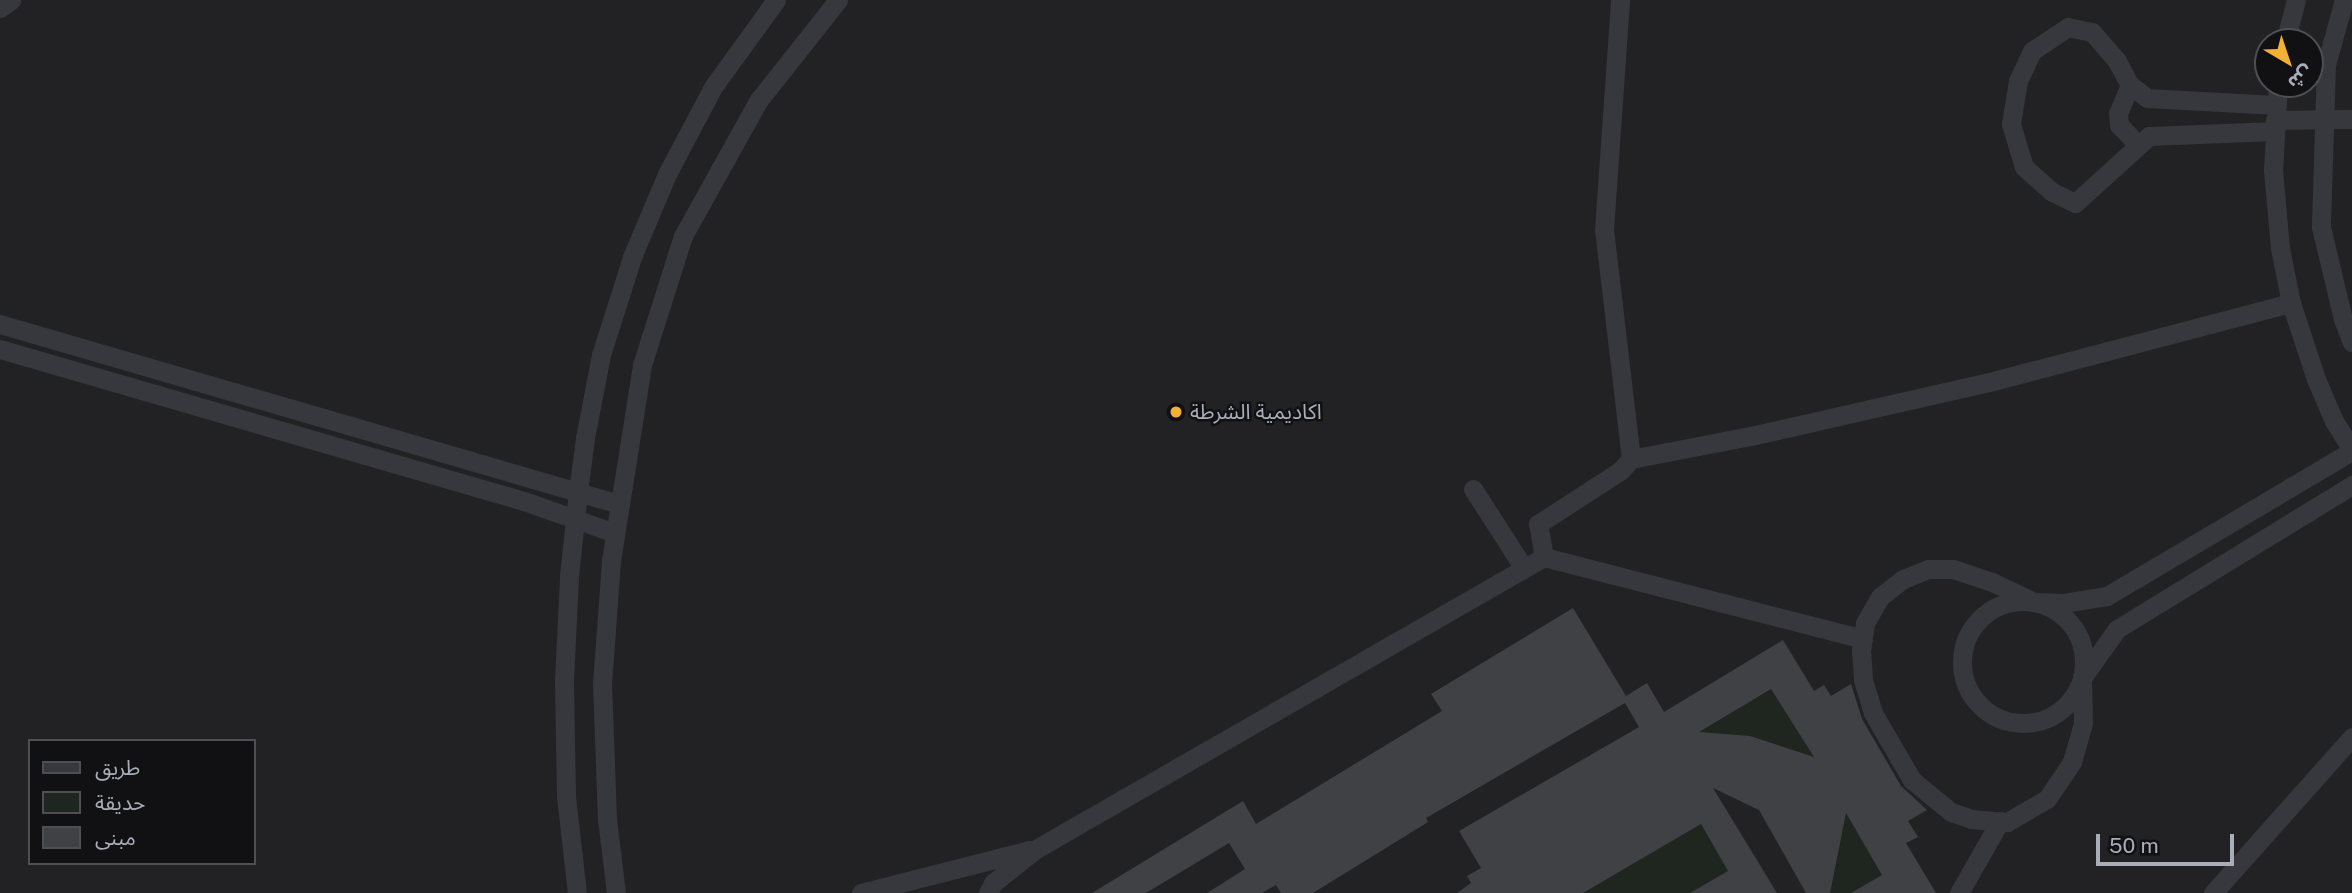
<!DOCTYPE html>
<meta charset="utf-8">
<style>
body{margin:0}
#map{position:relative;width:2352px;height:893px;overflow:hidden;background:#161618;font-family:"Public Sans","Noto Sans Arabic",sans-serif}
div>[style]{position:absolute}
.built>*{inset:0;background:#222225}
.green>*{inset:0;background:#1e261f}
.building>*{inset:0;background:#404145}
.minor>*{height:19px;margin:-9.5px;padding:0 9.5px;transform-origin:9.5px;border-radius:9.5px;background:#37383d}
.minor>.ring{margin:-9.5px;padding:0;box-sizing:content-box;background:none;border:19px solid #37383d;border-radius:50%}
.dots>*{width:19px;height:19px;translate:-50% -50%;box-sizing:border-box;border:4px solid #111113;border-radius:50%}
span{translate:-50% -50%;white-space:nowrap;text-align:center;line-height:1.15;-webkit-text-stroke:5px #111113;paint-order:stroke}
.poi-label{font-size:21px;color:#a8adb8}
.left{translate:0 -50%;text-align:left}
.legend{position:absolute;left:28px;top:739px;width:228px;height:126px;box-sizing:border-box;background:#111113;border:2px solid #4d4f55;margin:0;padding:9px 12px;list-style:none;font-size:21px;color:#a8adb8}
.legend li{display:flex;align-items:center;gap:14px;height:35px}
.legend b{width:35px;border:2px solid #4d4f55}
.north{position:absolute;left:2254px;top:28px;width:70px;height:70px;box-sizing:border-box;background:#111113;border:2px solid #4d4f55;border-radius:50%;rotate:141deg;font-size:19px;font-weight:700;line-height:28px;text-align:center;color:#a8adb8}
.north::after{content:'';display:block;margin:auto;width:24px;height:32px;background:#f2b134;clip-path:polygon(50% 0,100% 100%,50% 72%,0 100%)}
.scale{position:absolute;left:2096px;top:834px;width:138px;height:32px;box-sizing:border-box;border:4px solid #a8adb8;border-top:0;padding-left:9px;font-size:21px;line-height:24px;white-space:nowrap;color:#a8adb8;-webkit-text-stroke:5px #111113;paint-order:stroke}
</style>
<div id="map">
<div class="built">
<div style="clip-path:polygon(evenodd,0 0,2352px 0,2352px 893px,0 893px,0 0,2268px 42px,2310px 42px,2310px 84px,2268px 84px,2268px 42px,0 0,30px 741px,254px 741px,254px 863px,30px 863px,30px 741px)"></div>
</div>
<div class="green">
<div style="clip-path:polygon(1767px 692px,1774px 694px,1813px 756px,1807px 760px,1786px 747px,1750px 736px,1683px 741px)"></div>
<div style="clip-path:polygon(1845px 811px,1879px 870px,1878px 877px,1851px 893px,1824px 893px,1834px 875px)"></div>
<div style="clip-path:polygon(1701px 824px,1728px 871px,1690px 893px,1583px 893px)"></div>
</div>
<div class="building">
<div style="clip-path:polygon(evenodd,1573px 608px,1626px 696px,1647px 683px,1664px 712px,1783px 640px,1814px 691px,1824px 685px,1831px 696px,1851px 684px,1862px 719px,1901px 786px,1927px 810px,1908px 821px,1918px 837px,1906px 843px,1936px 893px,1851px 893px,1882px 875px,1846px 813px,1830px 893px,1806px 893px,1759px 810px,1713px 788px,1777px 893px,1690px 893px,1728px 871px,1701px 824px,1583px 893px,1457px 893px,1471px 883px,1467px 876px,1481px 868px,1459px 831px,1639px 727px,1625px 703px,1426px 818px,1428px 822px,1313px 893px,1281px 893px,1276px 885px,1262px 893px,1207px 893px,1245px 869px,1229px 843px,1146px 893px,1092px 893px,1243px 801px,1256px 824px,1442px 711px,1431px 694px,1573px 608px,1771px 689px,1814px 757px,1750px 736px,1699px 732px,1771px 689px)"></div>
</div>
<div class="minor">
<div style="left:2344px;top:0;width:67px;rotate:105.5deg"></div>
<div style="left:2326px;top:65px;width:162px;rotate:91.8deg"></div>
<div style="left:2321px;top:227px;width:95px;rotate:76.6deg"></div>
<div style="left:2343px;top:319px;width:25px;rotate:69deg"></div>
<div style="left:0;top:8px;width:14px;rotate:-36deg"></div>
<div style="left:2285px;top:42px;width:43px;rotate:-75.3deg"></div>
<div style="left:2278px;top:84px;width:86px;rotate:93.3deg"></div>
<div style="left:2273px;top:170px;width:78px;rotate:84.9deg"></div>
<div style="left:2280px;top:248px;width:56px;rotate:78.7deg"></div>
<div style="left:2291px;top:303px;width:80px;rotate:71.8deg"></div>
<div style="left:2316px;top:379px;width:46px;rotate:66.8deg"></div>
<div style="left:2334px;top:421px;width:34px;rotate:58deg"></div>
<div style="left:2130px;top:85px;width:30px;rotate:113deg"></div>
<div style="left:2118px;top:113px;width:12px;rotate:85deg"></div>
<div style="left:2119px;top:125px;width:28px;rotate:46deg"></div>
<div style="left:2275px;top:120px;width:77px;rotate:-0.7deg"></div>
<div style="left:2275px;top:131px;width:126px;rotate:177.7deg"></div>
<div style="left:2149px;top:136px;width:100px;rotate:137.8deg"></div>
<div style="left:2075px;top:203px;width:25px;rotate:-154deg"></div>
<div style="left:2052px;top:192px;width:38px;rotate:-138deg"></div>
<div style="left:2024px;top:167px;width:45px;rotate:-106.8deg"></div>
<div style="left:2011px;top:124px;width:44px;rotate:-80.8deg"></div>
<div style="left:2018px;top:81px;width:33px;rotate:-65deg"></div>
<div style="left:2032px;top:51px;width:43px;rotate:-33.7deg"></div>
<div style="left:2068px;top:27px;width:25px;rotate:12deg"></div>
<div style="left:2092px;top:32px;width:38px;rotate:49deg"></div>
<div style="left:2117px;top:61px;width:27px;rotate:62deg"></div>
<div style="left:2130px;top:85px;width:21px;rotate:37deg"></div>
<div style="left:2147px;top:98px;width:129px;rotate:3.1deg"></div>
<div style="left:0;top:324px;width:645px;rotate:16.21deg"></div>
<div style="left:0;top:349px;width:546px;rotate:16.18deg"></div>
<div style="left:524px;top:501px;width:96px;rotate:19.4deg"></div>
<div style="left:2352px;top:451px;width:285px;rotate:149.4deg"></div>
<div style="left:2107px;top:596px;width:45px;rotate:171deg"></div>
<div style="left:2063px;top:603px;width:29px;rotate:-178deg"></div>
<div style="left:2034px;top:602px;width:47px;rotate:-154.5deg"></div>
<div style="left:1992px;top:582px;width:41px;rotate:-161.6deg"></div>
<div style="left:1953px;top:569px;width:25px;rotate:180deg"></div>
<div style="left:1928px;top:569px;width:27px;rotate:158deg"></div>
<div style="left:1903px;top:579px;width:29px;rotate:142deg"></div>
<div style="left:1880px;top:597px;width:30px;rotate:120deg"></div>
<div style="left:1865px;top:623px;width:27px;rotate:98deg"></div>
<div style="left:1861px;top:650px;width:30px;rotate:86deg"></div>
<div style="left:1863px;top:680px;width:34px;rotate:73deg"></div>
<div style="left:1873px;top:713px;width:78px;rotate:59.8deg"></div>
<div style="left:1912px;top:780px;width:50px;rotate:39.4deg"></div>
<div style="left:1951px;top:812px;width:21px;rotate:19deg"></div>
<div style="left:1971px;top:819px;width:36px;rotate:5deg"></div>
<div style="left:2007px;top:822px;width:46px;rotate:-29.9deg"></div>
<div style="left:2047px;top:799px;width:45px;rotate:-56deg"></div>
<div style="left:2072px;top:762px;width:41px;rotate:-74.2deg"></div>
<div style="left:2083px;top:723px;width:45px;rotate:-91.3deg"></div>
<div style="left:2082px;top:678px;width:60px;rotate:-54.5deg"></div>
<div style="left:2117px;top:629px;width:276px;rotate:-31.5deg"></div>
<div style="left:1631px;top:459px;width:122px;rotate:-10.9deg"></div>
<div style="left:1751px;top:436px;width:252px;rotate:-12.8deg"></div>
<div style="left:1997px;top:380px;width:304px;rotate:-14.7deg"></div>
<div style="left:1473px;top:489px;width:94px;rotate:57.2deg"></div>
<div style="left:1544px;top:557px;width:34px;rotate:-100deg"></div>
<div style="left:1538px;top:524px;width:98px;rotate:-32.9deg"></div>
<div style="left:1620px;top:471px;width:16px;rotate:-47deg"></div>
<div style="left:1631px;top:459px;width:231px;rotate:-96.7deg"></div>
<div style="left:1604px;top:230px;width:231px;rotate:-86deg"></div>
<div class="ring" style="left:1962px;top:601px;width:103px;height:103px"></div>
<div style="left:577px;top:893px;width:98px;rotate:-96.5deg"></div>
<div style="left:566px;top:796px;width:116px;rotate:-91deg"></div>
<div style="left:564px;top:680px;width:104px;rotate:-87.2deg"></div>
<div style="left:569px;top:576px;width:84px;rotate:-83.9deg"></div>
<div style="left:578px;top:492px;width:54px;rotate:-82.6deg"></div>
<div style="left:585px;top:438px;width:85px;rotate:-79.1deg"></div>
<div style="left:601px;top:355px;width:103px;rotate:-72.4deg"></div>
<div style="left:632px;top:257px;width:90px;rotate:-67.1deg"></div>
<div style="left:667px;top:174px;width:98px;rotate:-62.1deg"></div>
<div style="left:713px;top:87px;width:107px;rotate:-54.1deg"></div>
<div style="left:616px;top:893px;width:75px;rotate:-96.9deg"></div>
<div style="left:607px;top:819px;width:135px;rotate:-92.1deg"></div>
<div style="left:602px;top:684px;width:123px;rotate:-85.8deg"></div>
<div style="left:611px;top:561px;width:198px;rotate:-81deg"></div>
<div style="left:642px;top:365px;width:135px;rotate:-72.4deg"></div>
<div style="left:683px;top:236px;width:154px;rotate:-60.9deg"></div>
<div style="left:758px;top:101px;width:129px;rotate:-51.6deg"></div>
<div style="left:861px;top:893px;width:174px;rotate:-14.3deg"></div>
<div style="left:988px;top:893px;width:11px;rotate:-63deg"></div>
<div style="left:993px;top:883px;width:55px;rotate:-38.3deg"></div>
<div style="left:1036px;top:849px;width:586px;rotate:-29.89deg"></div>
<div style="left:1544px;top:557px;width:329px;rotate:14.4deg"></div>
<div style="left:1959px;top:893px;width:83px;rotate:-60.3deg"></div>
<div style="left:2213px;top:893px;width:209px;rotate:-48.3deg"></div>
</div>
<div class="dots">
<div style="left:1176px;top:412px;background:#f2b134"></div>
</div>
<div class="poi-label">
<span class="left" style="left:1190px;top:412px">اكاديمية الشرطة</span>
</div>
<ul class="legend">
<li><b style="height:9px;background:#37383d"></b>طريق</li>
<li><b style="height:19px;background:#1e261f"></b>حديقة</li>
<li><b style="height:19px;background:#404145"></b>مبنى</li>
</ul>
<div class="north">ش</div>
<div class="scale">50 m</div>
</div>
